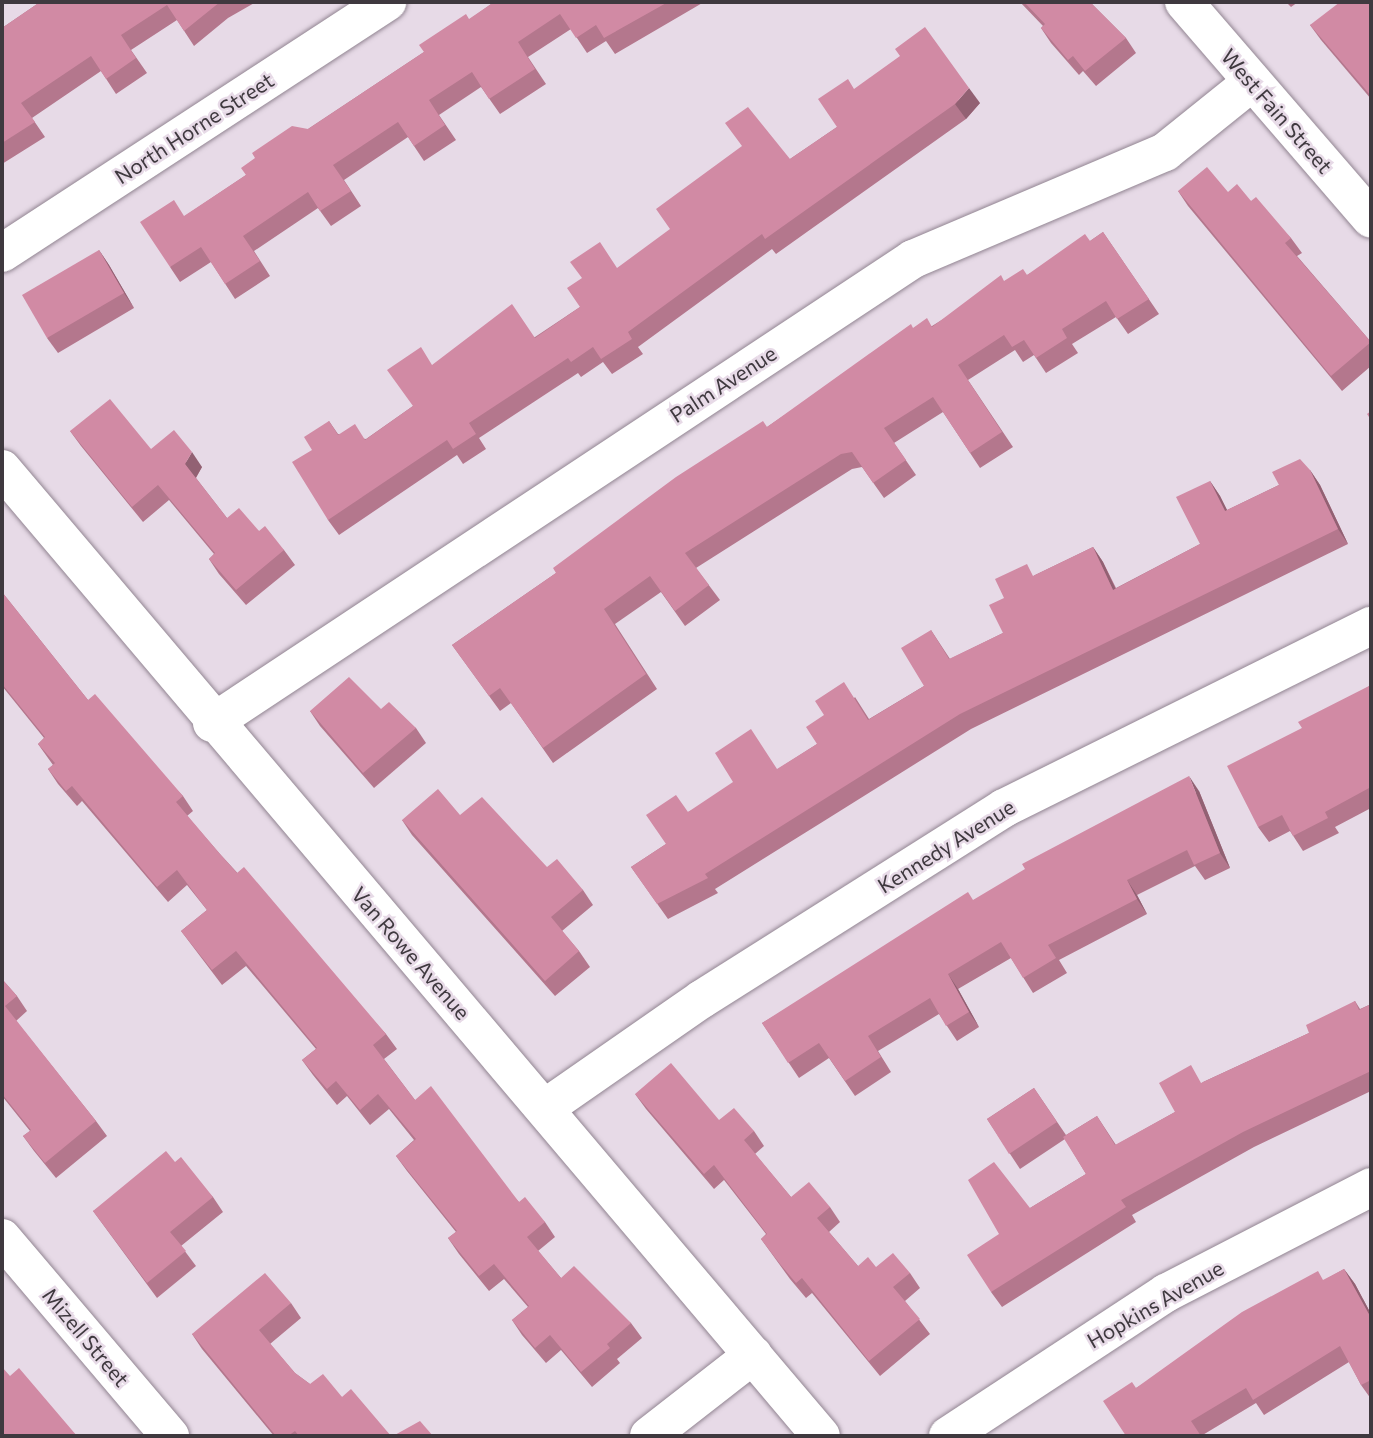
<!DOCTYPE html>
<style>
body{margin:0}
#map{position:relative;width:1373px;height:1438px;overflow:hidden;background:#e7dae7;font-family:Commissioner,sans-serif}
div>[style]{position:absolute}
.roads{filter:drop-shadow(0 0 2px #928592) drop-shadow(0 0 2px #928592)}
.minor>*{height:38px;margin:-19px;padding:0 19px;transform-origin:19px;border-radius:19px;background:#fff}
.wall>*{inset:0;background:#b4778d}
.shaded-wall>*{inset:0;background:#926173}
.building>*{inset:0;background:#d18aa4}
span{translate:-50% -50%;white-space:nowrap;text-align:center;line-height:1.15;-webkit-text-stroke:5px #e7dae7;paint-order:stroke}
.street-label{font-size:21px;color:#3f393f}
.frame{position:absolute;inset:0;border:4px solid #3f393f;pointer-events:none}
</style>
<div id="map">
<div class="roads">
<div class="minor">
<div style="left:1184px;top:2px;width:286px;rotate:49.2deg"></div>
<div style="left:2px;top:253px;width:460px;rotate:-33.1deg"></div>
<div style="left:2px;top:469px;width:1267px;rotate:49.74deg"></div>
<div style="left:212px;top:723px;width:841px;rotate:-33.5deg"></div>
<div style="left:913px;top:259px;width:274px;rotate:-23deg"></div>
<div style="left:1165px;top:152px;width:112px;rotate:-38.8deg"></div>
<div style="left:545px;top:1108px;width:191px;rotate:-34.8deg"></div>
<div style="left:702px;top:999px;width:357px;rotate:-32.3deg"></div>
<div style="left:1004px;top:808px;width:410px;rotate:-26.4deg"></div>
<div style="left:2px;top:1238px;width:260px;rotate:49.7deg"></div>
<div style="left:649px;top:1436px;width:132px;rotate:-37.9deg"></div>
<div style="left:948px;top:1436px;width:261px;rotate:-33.3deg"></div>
<div style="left:1166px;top:1293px;width:231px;rotate:-27.3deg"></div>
</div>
</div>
<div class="wall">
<div style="clip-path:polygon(40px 2px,256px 2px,228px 18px,194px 46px,177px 20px,131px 50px,147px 73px,116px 94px,101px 71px,32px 118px,45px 137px,2px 164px,2px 28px)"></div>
<div style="clip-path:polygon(494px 2px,704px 2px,615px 54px,606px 41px,587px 53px,571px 29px,528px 57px,546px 84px,500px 114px,481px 87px,439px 115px,456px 140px,424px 161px,408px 137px,344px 180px,361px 206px,331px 226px,318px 208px,254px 251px,270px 276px,235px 299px,211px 262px,180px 282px,170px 267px,185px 216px,246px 175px,308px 129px,424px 52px)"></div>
<div style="clip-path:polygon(1020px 2px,1090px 2px,1126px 38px,1136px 53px,1096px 86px,1083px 71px,1079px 75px,1051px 43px,1041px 28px,1043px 26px)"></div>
<div style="clip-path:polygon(1286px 2px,1298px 2px,1291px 7px)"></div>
<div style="clip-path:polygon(1371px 2px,1371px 99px,1321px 40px,1310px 25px)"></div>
<div style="clip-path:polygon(855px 89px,980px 103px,966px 119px,776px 254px,772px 249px,638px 347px,643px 354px,612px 374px,603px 362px,581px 377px,578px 373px,479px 438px,486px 449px,463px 464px,457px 455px,339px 535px,328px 520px,312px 450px,329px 421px,338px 434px,366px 439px,413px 406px,433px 365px,535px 337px,580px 307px,618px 268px,790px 159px,837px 127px)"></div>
<div style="clip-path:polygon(1178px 191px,1228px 192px,1251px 201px,1291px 238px,1302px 253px,1297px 256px,1371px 342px,1371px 366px,1342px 391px,1188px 206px)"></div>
<div style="clip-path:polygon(1103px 232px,1159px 314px,1128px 334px,1116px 317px,1072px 344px,1078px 353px,1046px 373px,1034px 355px,1023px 362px,1015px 350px,968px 380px,1013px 447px,980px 468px,943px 412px,894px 443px,916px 475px,884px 498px,862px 467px,852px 469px,696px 568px,720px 600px,685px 626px,661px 592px,615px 624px,657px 689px,553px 763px,511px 703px,500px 711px,452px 645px,767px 427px,913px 328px,932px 326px,1005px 281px,1027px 275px,1090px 241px)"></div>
<div style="clip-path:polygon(99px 250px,109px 265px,134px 308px,58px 353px,47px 338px)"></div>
<div style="clip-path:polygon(70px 431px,151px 449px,202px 467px,196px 478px,227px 518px,259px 531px,284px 550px,295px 565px,246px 605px,219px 574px,209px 559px,214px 554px,169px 500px,143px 522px,81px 446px)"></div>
<div style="clip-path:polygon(1310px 470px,1320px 485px,1348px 544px,971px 729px,715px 889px,718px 893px,668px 919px,631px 867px,666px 844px,688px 812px,778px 769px,817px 744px,855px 697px,869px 719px,924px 686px,931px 630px,950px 659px,1003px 633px,1004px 598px,1035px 575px,1093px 547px,1103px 562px,1116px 588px,1200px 544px,1210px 481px,1220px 496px,1227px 510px)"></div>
<div style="clip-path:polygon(2px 592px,88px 700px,183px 796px,193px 811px,187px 816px,220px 854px,386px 1034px,397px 1049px,384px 1059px,415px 1100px,519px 1202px,545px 1222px,555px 1237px,538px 1251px,561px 1278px,631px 1323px,642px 1338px,617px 1359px,620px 1363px,592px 1387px,561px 1350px,546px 1363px,522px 1335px,512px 1320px,528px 1307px,504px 1279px,489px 1291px,459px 1254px,448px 1238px,456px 1232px,407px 1171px,396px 1156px,414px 1140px,389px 1109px,370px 1125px,347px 1096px,337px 1105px,313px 1075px,302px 1060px,316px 1049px,246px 966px,222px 985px,181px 931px,207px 910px,187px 885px,168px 902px,82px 801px,77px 806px,58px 784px,48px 769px,53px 765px,38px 744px,44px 738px,2px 686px)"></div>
<div style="clip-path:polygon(1371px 685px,1371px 808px,1335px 827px,1339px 833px,1303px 851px,1290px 831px,1269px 842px,1258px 827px,1302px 728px)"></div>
<div style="clip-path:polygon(381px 709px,416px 728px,426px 743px,374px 788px,320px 726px,310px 711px)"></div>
<div style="clip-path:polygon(1199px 791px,1230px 868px,1205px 880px,1195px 866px,1137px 895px,1147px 914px,1059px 960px,1067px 973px,1033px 993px,1011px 958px,958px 989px,979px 1027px,957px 1041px,939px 1014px,878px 1051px,891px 1072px,855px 1096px,829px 1058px,799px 1078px,762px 1023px,974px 900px)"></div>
<div style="clip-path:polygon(460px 815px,583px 890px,593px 905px,562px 931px,579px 951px,590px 967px,555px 996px,412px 835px,402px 820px)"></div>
<div style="clip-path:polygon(2px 979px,17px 996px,27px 1011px,16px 1021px,96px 1121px,107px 1136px,56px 1178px,34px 1151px,23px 1136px,30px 1131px,2px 1096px)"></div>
<div style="clip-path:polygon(1355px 1001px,1360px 1009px,1371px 1004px,1371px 1091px,1254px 1147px,1132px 1215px,1136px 1222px,1002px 1307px,991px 1292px,999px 1234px,1030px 1208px,1086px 1174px,1065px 1139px,1020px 1169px,987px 1119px,1034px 1088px,1066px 1135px,1097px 1116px,1116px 1145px,1175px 1112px,1203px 1082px,1309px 1033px)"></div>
<div style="clip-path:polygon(635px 1094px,754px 1131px,764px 1146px,755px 1154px,791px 1197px,830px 1207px,840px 1222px,829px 1232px,858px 1266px,876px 1267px,910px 1273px,920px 1288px,905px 1301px,930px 1334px,880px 1376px,812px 1293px,806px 1298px,790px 1279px,761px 1239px,766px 1234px,724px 1180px,714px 1189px,646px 1109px)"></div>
<div style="clip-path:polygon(175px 1162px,213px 1197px,223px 1212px,181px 1246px,196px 1266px,157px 1298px,93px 1211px)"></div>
<div style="clip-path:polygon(1344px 1269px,1355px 1284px,1371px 1314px,1371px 1399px,1361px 1385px,1349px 1362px,1264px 1415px,1256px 1403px,1201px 1436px,1126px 1436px,1136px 1388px)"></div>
<div style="clip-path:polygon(291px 1303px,301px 1318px,270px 1344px,295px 1373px,310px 1384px,342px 1397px,391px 1436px,274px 1436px,202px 1349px,192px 1334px)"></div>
</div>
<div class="shaded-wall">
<div style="clip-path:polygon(969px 88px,980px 103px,966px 119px,955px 104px)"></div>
<div style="clip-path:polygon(99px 250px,109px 265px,134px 308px,124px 293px)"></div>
<div style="clip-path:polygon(192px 452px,202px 467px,195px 479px,185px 464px)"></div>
<div style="clip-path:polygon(1310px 470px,1320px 485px,1348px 544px,1338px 529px)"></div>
<div style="clip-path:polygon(1210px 481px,1220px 496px,1235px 526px,1225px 511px)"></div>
<div style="clip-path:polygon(1093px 547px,1103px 562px,1123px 605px,1113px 590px)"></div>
<div style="clip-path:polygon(1189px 776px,1199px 791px,1230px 868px,1220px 853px)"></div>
<div style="clip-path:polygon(1127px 880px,1137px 895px,1147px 914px,1137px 899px)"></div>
<div style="clip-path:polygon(948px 974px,958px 989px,979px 1027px,969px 1012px)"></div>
<div style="clip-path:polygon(1344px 1269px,1355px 1284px,1371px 1314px,1371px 1318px)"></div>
</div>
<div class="building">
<div style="clip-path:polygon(40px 2px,220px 2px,184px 31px,167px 5px,121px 35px,136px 58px,106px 79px,91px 56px,21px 103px,35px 122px,2px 143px,2px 28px)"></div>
<div style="clip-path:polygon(494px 2px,668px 2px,604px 38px,596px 25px,576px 38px,560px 14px,518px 42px,535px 69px,489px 99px,472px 72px,429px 100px,445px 125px,414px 146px,398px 122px,333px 165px,351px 191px,320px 211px,308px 192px,243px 236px,260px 261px,225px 284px,201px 247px,170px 267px,140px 222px,174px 200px,184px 216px,246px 175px,241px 168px,255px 158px,252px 153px,292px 126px,308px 129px,424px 52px,419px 45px,466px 14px,469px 19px)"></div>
<div style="clip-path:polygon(1024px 2px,1090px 2px,1126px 38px,1085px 71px,1073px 56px,1068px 60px,1041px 28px,1045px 24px)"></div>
<div style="clip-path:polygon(1340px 2px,1371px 2px,1371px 96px,1310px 25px)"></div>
<div style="clip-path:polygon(925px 27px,969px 88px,955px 104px,765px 239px,762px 234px,628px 332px,632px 339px,601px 359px,593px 347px,571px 362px,568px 358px,469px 423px,476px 434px,453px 449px,447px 440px,328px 520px,292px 462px,312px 450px,304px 437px,329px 421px,338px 435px,355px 424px,365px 440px,413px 406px,387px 370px,421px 347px,432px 365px,512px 304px,535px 338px,580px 307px,567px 288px,582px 278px,570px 262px,600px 242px,617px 268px,670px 229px,656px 209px,742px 146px,725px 123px,748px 107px,790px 159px,837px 127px,818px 99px,848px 79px,854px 89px,900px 56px,895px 49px)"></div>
<div style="clip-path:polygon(1207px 167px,1228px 192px,1237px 184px,1251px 201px,1256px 197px,1291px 238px,1285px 243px,1371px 342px,1331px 376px,1178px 191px)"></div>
<div style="clip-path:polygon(1103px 232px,1149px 299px,1117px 319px,1106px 301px,1062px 329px,1067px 338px,1036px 358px,1024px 340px,1012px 347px,1004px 335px,958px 365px,1002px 432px,970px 453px,933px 397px,884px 428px,906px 460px,873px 483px,852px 452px,841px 454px,685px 553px,709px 585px,675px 611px,650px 576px,604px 609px,646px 674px,543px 748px,500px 688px,489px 696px,452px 645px,556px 573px,553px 568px,676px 477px,763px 421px,767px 427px,911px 324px,913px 328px,927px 318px,932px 327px,1001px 275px,1004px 281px,1023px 269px,1027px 275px,1085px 234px,1090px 241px)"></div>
<div style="clip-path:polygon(99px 250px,124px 293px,47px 338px,22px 295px)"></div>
<div style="clip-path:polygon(110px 399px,151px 449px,174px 430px,192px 452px,185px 464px,227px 518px,239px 508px,259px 531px,265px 526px,284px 550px,236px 590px,209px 559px,215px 553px,158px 485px,132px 507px,70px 431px)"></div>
<div style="clip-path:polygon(1371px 411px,1371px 420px,1367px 414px)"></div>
<div style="clip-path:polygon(1300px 459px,1310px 470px,1338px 529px,960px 714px,705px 874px,708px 878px,657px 904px,631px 867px,666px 844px,646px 815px,676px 795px,688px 812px,733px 782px,715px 753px,751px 729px,777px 769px,817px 744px,806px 727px,824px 715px,815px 701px,844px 682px,868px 720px,924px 686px,901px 648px,931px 630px,949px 659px,1003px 633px,989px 605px,1004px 598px,995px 579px,1027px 564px,1033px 576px,1093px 547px,1113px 590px,1200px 544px,1176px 497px,1210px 481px,1225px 511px,1279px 485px,1272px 472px)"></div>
<div style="clip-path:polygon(2px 592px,88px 700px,95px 694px,183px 796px,176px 802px,220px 854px,237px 873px,244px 867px,386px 1034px,373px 1045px,415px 1100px,431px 1086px,519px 1202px,525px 1197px,545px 1222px,527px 1237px,561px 1278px,574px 1266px,631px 1323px,607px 1344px,610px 1348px,581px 1372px,550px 1335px,535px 1348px,512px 1320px,529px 1306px,494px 1264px,479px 1276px,448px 1238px,457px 1231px,396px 1156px,416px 1139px,378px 1094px,360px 1110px,336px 1081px,327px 1089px,302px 1060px,317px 1048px,236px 951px,212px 970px,181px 931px,207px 910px,177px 870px,157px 887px,72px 786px,66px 791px,48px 769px,55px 763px,38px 744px,45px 737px,2px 684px)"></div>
<div style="clip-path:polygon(349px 677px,381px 709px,389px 702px,416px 728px,363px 773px,310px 711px)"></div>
<div style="clip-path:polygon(1371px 685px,1371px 787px,1325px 812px,1328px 818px,1293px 836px,1282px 815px,1258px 827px,1227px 766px,1302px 728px,1298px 722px)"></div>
<div style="clip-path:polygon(1189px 776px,1220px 853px,1194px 865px,1187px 850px,1127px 880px,1137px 899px,1048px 945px,1056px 958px,1023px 978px,1001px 942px,948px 974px,969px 1012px,946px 1026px,930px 998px,868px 1036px,881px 1057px,845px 1081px,819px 1043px,788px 1063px,762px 1023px,968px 892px,973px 900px,1025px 869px,1022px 864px)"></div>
<div style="clip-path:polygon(438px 789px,460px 815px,482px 797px,547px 867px,557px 859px,583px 890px,551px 917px,579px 951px,545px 981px,402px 820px)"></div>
<div style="clip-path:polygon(2px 979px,17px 996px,5px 1006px,96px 1121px,45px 1163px,23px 1136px,31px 1130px,2px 1094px)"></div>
<div style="clip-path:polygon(1355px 1001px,1359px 1010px,1371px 1004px,1371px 1071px,1243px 1132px,1121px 1200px,1126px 1207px,991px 1292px,967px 1255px,999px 1234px,968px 1180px,994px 1162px,1030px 1208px,1086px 1174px,1063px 1137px,1097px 1116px,1115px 1145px,1175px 1112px,1159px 1083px,1191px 1065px,1201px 1083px,1309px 1033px,1306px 1025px)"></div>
<div style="clip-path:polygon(671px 1063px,719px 1120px,734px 1108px,754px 1131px,744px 1140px,791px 1197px,809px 1182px,830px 1207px,817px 1218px,858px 1266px,868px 1257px,876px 1267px,893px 1253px,910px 1273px,893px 1287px,920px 1319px,869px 1361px,802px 1278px,796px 1283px,780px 1264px,761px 1239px,767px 1234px,714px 1165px,704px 1174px,635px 1094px)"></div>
<div style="clip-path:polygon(1034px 1088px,1057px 1122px,1009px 1154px,987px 1119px)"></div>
<div style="clip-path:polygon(166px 1151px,175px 1162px,181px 1157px,213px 1197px,170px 1232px,186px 1251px,147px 1283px,93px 1211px)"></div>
<div style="clip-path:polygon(1344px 1269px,1371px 1318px,1371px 1380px,1361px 1385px,1340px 1346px,1253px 1400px,1246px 1388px,1191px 1421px,1201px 1436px,1126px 1436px,1103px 1401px,1132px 1382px,1136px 1388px,1242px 1312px,1318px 1271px,1323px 1280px)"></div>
<div style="clip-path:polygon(265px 1273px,291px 1303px,259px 1330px,295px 1373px,310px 1384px,323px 1374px,342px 1397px,351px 1389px,391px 1436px,299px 1436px,295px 1431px,288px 1436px,276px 1436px,192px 1334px)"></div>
<div style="clip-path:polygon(2px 1367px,10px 1376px,19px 1368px,77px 1436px,2px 1436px)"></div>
<div style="clip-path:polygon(420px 1421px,433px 1436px,393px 1436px)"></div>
</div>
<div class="street-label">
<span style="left:1277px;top:111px;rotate:49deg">West Fain Street</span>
<span style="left:194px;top:128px;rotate:-33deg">North Horne Street</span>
<span style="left:723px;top:384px;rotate:-33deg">Palm Avenue</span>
<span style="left:946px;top:846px;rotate:-32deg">Kennedy Avenue</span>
<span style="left:411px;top:953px;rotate:49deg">Van Rowe Avenue</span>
<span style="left:1155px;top:1304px;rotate:-30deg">Hopkins Avenue</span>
<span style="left:86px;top:1337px;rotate:50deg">Mizell Street</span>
</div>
<div class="frame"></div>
</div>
